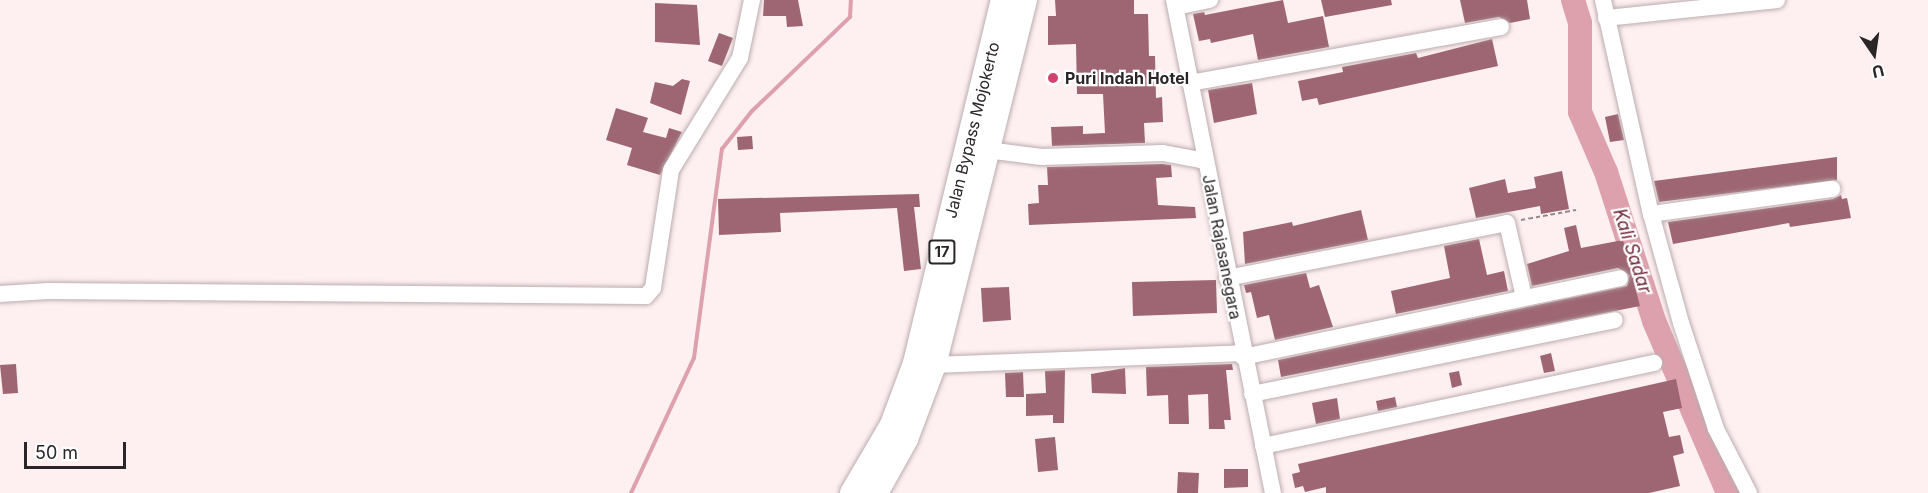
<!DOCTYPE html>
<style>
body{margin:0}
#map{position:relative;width:1928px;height:493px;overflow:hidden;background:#feeff1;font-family:Inter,sans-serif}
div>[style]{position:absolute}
.stream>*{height:4px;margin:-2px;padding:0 2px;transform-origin:2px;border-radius:2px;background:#dda1ad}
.river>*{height:24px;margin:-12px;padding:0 12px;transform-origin:12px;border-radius:12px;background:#dda1ad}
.building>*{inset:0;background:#9d6672}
.path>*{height:2px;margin-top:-1px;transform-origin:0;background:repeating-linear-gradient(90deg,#93898a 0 4.5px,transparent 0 7.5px)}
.roads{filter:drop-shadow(0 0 2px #bbadaf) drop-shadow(0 0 2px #bbadaf)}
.minor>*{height:16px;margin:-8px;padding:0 8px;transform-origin:8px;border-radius:8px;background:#fff}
.highway>*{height:24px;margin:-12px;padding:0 12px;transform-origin:12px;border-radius:12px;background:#fff}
.dots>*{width:16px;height:16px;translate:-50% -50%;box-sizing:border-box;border:3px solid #fff;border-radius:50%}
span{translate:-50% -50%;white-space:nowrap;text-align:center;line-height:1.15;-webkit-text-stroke:4.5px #fff;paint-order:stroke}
.shield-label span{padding:2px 4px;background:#fff;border:2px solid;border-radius:4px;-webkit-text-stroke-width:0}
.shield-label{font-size:15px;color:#2a2526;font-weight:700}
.poi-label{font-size:16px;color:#2a2526;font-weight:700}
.left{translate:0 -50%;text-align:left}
.street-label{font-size:16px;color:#2a2526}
.water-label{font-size:18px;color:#712a3e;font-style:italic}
.north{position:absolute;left:1844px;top:24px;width:60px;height:60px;-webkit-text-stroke:4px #fff;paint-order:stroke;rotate:167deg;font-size:16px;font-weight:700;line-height:24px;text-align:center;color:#2a2526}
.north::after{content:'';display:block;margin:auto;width:21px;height:27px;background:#2a2526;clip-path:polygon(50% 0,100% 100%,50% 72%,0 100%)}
.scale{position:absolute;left:24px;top:442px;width:102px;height:27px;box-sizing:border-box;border:3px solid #2a2526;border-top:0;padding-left:8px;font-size:18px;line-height:21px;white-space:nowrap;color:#2a2526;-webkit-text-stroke:4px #fff;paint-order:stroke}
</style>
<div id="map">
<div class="stream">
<div style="left:631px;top:493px;width:149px;rotate:-65deg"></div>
<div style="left:694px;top:358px;width:211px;rotate:-82.4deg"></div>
<div style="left:722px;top:149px;width:48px;rotate:-51.7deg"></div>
<div style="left:752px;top:111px;width:136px;rotate:-43.8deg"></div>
<div style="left:850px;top:17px;width:17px;rotate:-87deg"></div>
</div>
<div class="river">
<div style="left:1573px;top:0;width:24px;rotate:73deg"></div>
<div style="left:1580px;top:23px;width:89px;rotate:90deg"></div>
<div style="left:1580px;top:112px;width:65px;rotate:66.6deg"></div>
<div style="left:1606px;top:172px;width:157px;rotate:72.1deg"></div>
<div style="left:1654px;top:321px;width:187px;rotate:66.7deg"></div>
</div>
<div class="building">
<div style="clip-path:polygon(764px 0,798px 0,803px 26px,787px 27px,786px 16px,763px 16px)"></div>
<div style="clip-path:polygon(1055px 0,1134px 0,1134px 14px,1148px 14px,1149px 56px,1155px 56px,1156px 98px,1162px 97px,1163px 122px,1144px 123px,1145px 143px,1052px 146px,1051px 127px,1083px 126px,1083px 134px,1105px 133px,1103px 94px,1077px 94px,1076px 44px,1048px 45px,1048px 16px,1056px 16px)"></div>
<div style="clip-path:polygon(1283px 0,1288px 23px,1323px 16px,1329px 47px,1258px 60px,1253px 34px,1211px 43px,1210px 39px,1199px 41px,1193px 14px,1204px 12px,1205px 15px)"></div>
<div style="clip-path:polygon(1321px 0,1391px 0,1392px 5px,1325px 17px)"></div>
<div style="clip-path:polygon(1460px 0,1527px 0,1530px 19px,1510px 23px,1499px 17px,1465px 23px)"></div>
<div style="clip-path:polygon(655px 3px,697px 5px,700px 45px,655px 42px)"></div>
<div style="clip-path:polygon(719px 33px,733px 38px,722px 66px,708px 61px)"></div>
<div style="clip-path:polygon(1492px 39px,1498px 66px,1319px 105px,1317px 98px,1302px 101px,1298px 81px,1343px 72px,1342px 67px,1416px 53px,1418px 58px)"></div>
<div style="clip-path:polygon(682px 79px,690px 81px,681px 115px,650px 103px,655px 82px,673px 86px)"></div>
<div style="clip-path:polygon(1252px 83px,1257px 114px,1214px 123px,1208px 90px)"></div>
<div style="clip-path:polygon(616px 108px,648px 118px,643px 132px,666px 138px,669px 128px,682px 132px,660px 175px,627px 165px,632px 148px,606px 140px)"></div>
<div style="clip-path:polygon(1618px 114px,1624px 140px,1610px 142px,1605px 117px)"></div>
<div style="clip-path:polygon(752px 136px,753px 149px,738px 150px,737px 137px)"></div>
<div style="clip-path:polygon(1837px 157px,1837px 180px,1659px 202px,1654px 181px)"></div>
<div style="clip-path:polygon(1162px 164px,1171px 165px,1172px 177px,1156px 178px,1158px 205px,1195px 207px,1196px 218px,1029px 225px,1028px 204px,1039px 203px,1038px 185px,1048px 185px,1047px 167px)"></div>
<div style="clip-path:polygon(1562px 171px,1569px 209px,1541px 214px,1540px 206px,1476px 218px,1469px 188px,1505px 179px,1508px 193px,1536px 188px,1534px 177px)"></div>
<div style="clip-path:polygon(919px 194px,920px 207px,914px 207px,921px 269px,904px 271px,897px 208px,780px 213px,781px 232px,719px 235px,718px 199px)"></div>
<div style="clip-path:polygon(1841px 195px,1842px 199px,1847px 198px,1851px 218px,1790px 227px,1789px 223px,1673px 244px,1668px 222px,1833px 199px)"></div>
<div style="clip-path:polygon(1361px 210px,1368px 240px,1245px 264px,1243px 232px,1292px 222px,1293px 226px)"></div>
<div style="clip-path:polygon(1576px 225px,1581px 248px,1623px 240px,1640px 306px,1281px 377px,1278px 360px,1627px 286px,1630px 275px,1618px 268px,1532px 286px,1527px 264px,1569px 251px,1564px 228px)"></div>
<div style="clip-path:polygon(1479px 239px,1487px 275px,1504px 271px,1508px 291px,1396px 314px,1391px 291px,1450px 278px,1444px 246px)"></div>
<div style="clip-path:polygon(1306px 273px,1310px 288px,1319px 285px,1333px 327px,1275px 340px,1269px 315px,1257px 318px,1251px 292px,1246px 293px,1244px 285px)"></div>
<div style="clip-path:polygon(1216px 280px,1217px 313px,1133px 316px,1132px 282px)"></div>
<div style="clip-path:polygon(1009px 287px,1011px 320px,983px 322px,981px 288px)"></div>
<div style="clip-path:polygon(1551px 353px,1555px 371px,1544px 373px,1540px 356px)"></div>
<div style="clip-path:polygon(16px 364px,18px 393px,3px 394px,0 365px)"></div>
<div style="clip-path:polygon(1232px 364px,1233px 370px,1226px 370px,1231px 420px,1224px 420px,1225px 429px,1209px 429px,1208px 394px,1188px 395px,1189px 424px,1169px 424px,1168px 395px,1147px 396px,1146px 367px)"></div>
<div style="clip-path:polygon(1125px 368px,1126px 394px,1092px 393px,1091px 374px)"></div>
<div style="clip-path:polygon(1065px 370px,1064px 423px,1053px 423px,1053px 415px,1026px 416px,1026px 394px,1046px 393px,1045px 371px)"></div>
<div style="clip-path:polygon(1459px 371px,1462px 385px,1452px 388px,1449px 373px)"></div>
<div style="clip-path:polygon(1023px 372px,1024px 397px,1006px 397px,1005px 373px)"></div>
<div style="clip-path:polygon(1676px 379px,1682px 408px,1663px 412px,1669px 437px,1680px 435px,1684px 453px,1673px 456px,1680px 486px,1649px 493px,1326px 493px,1326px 487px,1305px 492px,1303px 486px,1295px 488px,1292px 474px,1300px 472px,1298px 464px)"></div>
<div style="clip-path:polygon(1395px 397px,1397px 407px,1378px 411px,1376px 401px)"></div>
<div style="clip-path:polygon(1337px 398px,1340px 419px,1316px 424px,1312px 403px)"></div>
<div style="clip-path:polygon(1055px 437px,1058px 470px,1038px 472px,1035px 439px)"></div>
<div style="clip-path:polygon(1224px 469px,1248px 469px,1248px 487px,1224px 488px)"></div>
<div style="clip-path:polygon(1178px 472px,1199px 473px,1198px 493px,1177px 493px)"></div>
</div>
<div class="path">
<div style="left:1521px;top:220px;width:56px;rotate:-10.3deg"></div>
</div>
<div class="roads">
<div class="minor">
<div style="left:1174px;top:0;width:503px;rotate:78.65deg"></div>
<div style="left:1603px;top:0;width:219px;rotate:77.4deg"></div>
<div style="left:1651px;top:214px;width:113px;rotate:74.6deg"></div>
<div style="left:1681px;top:323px;width:112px;rotate:71.7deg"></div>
<div style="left:1716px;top:429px;width:72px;rotate:62.7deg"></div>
<div style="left:1176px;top:7px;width:35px;rotate:-12deg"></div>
<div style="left:1606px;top:18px;width:172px;rotate:-6deg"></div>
<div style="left:1190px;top:83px;width:316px;rotate:-10.2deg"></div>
<div style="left:987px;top:150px;width:55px;rotate:7.3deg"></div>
<div style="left:1042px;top:157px;width:121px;rotate:-1.9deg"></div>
<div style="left:1163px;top:153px;width:44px;rotate:10.5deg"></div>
<div style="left:1651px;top:214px;width:183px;rotate:-7.9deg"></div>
<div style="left:1227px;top:278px;width:285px;rotate:-11.1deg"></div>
<div style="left:1507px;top:223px;width:76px;rotate:77.1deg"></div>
<div style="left:0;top:294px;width:48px;rotate:-3.6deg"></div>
<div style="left:48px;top:291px;width:598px;rotate:0.48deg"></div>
<div style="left:646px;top:296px;width:11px;rotate:-49deg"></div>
<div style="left:653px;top:288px;width:119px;rotate:-81.3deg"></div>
<div style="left:671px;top:170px;width:132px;rotate:-58.4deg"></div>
<div style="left:740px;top:58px;width:59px;rotate:-78.3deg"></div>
<div style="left:1243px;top:357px;width:385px;rotate:-11.8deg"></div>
<div style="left:934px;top:365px;width:308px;rotate:-2.2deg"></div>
<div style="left:1252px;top:394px;width:370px;rotate:-11.5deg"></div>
<div style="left:1263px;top:446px;width:400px;rotate:-12deg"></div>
</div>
<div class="highway">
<div style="left:852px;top:493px;width:79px;rotate:-59.5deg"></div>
<div style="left:892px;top:425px;width:66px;rotate:-69.6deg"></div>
<div style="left:915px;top:363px;width:374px;rotate:-76.4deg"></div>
<div style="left:876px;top:493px;width:62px;rotate:-60.9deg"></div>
<div style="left:906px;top:439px;width:79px;rotate:-69.3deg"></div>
<div style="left:934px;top:365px;width:376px;rotate:-76deg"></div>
</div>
</div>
<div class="dots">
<div style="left:1053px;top:78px;background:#d24470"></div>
</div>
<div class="shield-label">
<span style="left:942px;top:252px">17</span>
</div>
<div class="poi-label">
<span class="left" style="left:1065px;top:78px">Puri Indah Hotel</span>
</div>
<div class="street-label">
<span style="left:972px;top:130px;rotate:-76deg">Jalan Bypass Mojokerto</span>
<span style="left:1222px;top:247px;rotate:79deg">Jalan Rajasanegara</span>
</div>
<div class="water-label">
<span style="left:1632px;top:251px;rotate:72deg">Kali Sadar</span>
</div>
<div class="north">U</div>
<div class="scale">50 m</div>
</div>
